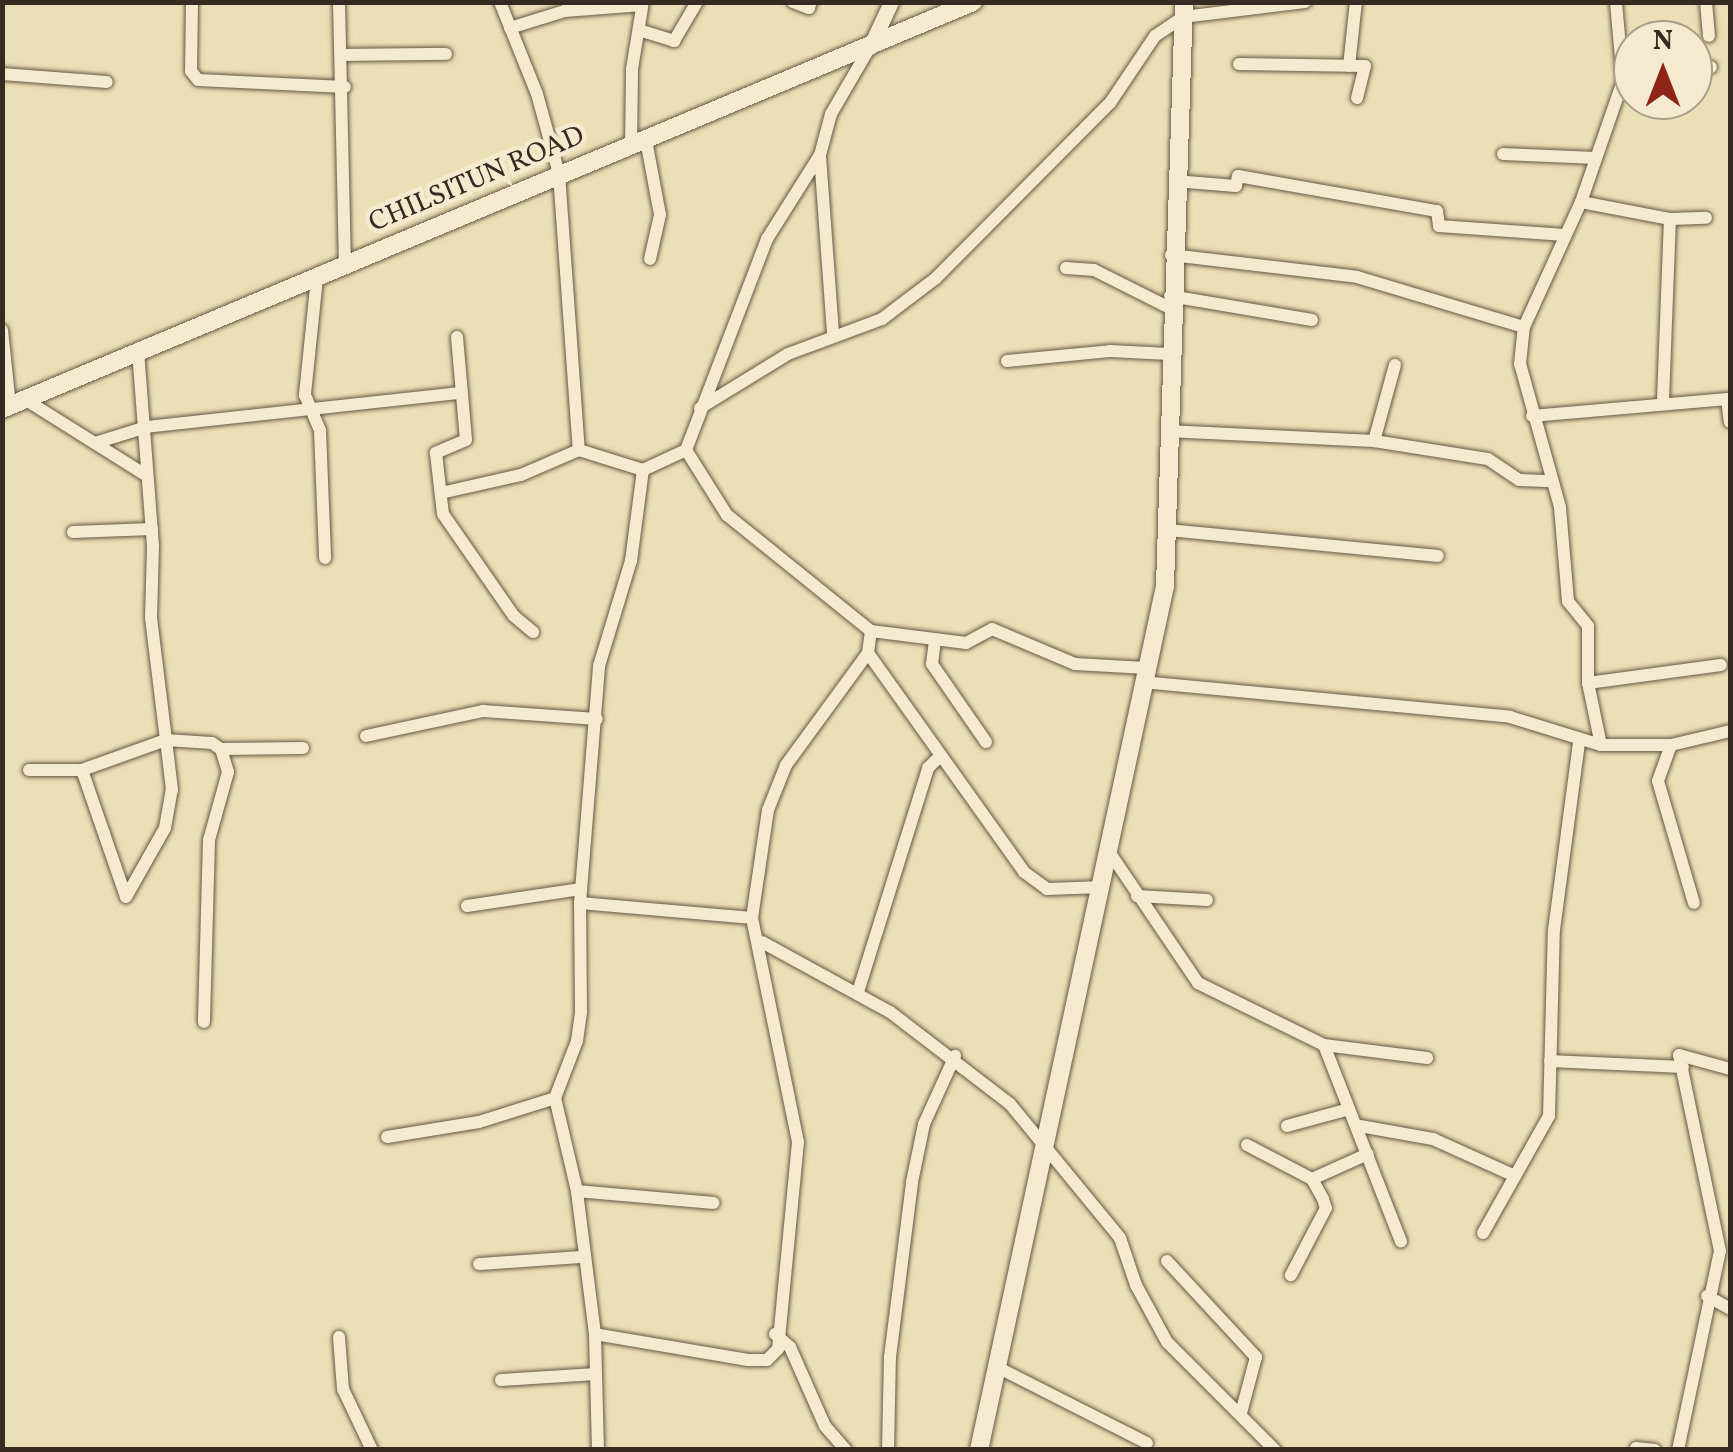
<!DOCTYPE html>
<style>
body{margin:0}
#map{position:relative;width:1733px;height:1452px;overflow:hidden;background:#eddfb5;font-family:Vollkorn,serif}
div>[style]{position:absolute}
.roads{filter:drop-shadow(0 0 2px #645845) drop-shadow(0 0 2px #645845)}
.minor>*{height:12px;margin:-6px;padding:0 6px;transform-origin:6px;border-radius:6px;background:#f3eacf}
.tertiary>*{height:15px;margin:-7.5px;padding:0 7.5px;transform-origin:7.5px;border-radius:7.5px;background:#f3eacf}
.secondary>*{height:18px;margin:-9px;padding:0 9px;transform-origin:9px;border-radius:9px;background:#f3eacf}
span{translate:-50% -50%;white-space:nowrap;text-align:center;line-height:1.15;-webkit-text-stroke:9px #f3eacf;paint-order:stroke}
.street-label{font-size:28px;color:#362b20}
.frame{position:absolute;inset:0;border:5px solid #362b20;pointer-events:none}
.north{position:absolute;left:1613px;top:20px;width:100px;height:100px;box-sizing:border-box;background:#f3eacf;border:2px solid #a79e89;border-radius:50%;rotate:0deg;font-size:28px;font-weight:700;line-height:40px;text-align:center;color:#362b20}
.north::after{content:'';display:block;margin:auto;width:35px;height:45px;background:#8f2418;clip-path:polygon(50% 0,100% 100%,50% 72%,0 100%)}
</style>
<div id="map">
<div class="roads">
<div class="minor">
<div style="left:192px;top:2px;width:69px;rotate:90.8deg"></div>
<div style="left:191px;top:71px;width:11px;rotate:52deg"></div>
<div style="left:198px;top:80px;width:147px;rotate:2.7deg"></div>
<div style="left:339px;top:2px;width:263px;rotate:88.7deg"></div>
<div style="left:500px;top:2px;width:99px;rotate:68.1deg"></div>
<div style="left:537px;top:94px;width:83px;rotate:74.6deg"></div>
<div style="left:559px;top:174px;width:277px;rotate:85.9deg"></div>
<div style="left:793px;top:2px;width:17px;rotate:21deg"></div>
<div style="left:809px;top:8px;width:6px;rotate:-72deg"></div>
<div style="left:1706px;top:2px;width:34px;rotate:85deg"></div>
<div style="left:510px;top:28px;width:58px;rotate:-17.2deg"></div>
<div style="left:565px;top:11px;width:77px;rotate:-4.5deg"></div>
<div style="left:642px;top:31px;width:34px;rotate:17deg"></div>
<div style="left:674px;top:41px;width:45px;rotate:-59.5deg"></div>
<div style="left:343px;top:55px;width:103px;rotate:-0.6deg"></div>
<div style="left:1239px;top:64px;width:126px;rotate:0.9deg"></div>
<div style="left:1365px;top:66px;width:33px;rotate:104deg"></div>
<div style="left:1349px;top:66px;width:64px;rotate:-83.8deg"></div>
<div style="left:1693px;top:69px;width:18px;rotate:-6deg"></div>
<div style="left:2px;top:74px;width:105px;rotate:4.4deg"></div>
<div style="left:646px;top:140px;width:76px;rotate:79.4deg"></div>
<div style="left:660px;top:215px;width:45px;rotate:102.8deg"></div>
<div style="left:631px;top:145px;width:76px;rotate:-89.2deg"></div>
<div style="left:632px;top:69px;width:68px;rotate:-80.7deg"></div>
<div style="left:1503px;top:154px;width:93px;rotate:2.5deg"></div>
<div style="left:820px;top:156px;width:177px;rotate:85.8deg"></div>
<div style="left:1175px;top:181px;width:61px;rotate:4.7deg"></div>
<div style="left:1236px;top:186px;width:10px;rotate:-79deg"></div>
<div style="left:1238px;top:176px;width:202px;rotate:10deg"></div>
<div style="left:1437px;top:211px;width:15px;rotate:82deg"></div>
<div style="left:1439px;top:226px;width:126px;rotate:4.1deg"></div>
<div style="left:1581px;top:202px;width:91px;rotate:10.8deg"></div>
<div style="left:1670px;top:219px;width:36px;rotate:-2deg"></div>
<div style="left:1171px;top:255px;width:187px;rotate:6.7deg"></div>
<div style="left:1357px;top:277px;width:174px;rotate:16.7deg"></div>
<div style="left:1066px;top:268px;width:28px;rotate:4deg"></div>
<div style="left:1094px;top:270px;width:85px;rotate:26.6deg"></div>
<div style="left:317px;top:278px;width:118px;rotate:95.9deg"></div>
<div style="left:305px;top:395px;width:39px;rotate:67deg"></div>
<div style="left:320px;top:431px;width:127px;rotate:87.7deg"></div>
<div style="left:1170px;top:296px;width:144px;rotate:9.6deg"></div>
<div style="left:2px;top:330px;width:76px;rotate:84deg"></div>
<div style="left:457px;top:337px;width:103px;rotate:85deg"></div>
<div style="left:466px;top:440px;width:33px;rotate:157deg"></div>
<div style="left:436px;top:453px;width:61px;rotate:83.5deg"></div>
<div style="left:443px;top:514px;width:124px;rotate:55.2deg"></div>
<div style="left:514px;top:616px;width:25px;rotate:40deg"></div>
<div style="left:1007px;top:361px;width:103px;rotate:-5.5deg"></div>
<div style="left:1110px;top:351px;width:59px;rotate:2.9deg"></div>
<div style="left:26px;top:400px;width:139px;rotate:32.1deg"></div>
<div style="left:1663px;top:400px;width:181px;rotate:-87.8deg"></div>
<div style="left:700px;top:408px;width:103px;rotate:-31.5deg"></div>
<div style="left:788px;top:354px;width:100px;rotate:-20.4deg"></div>
<div style="left:882px;top:319px;width:68px;rotate:-37.2deg"></div>
<div style="left:936px;top:278px;width:247px;rotate:-45.2deg"></div>
<div style="left:1110px;top:103px;width:81px;rotate:-56.1deg"></div>
<div style="left:1155px;top:36px;width:34px;rotate:-34deg"></div>
<div style="left:1183px;top:17px;width:123px;rotate:-7deg"></div>
<div style="left:1532px;top:416px;width:196px;rotate:-5deg"></div>
<div style="left:1727px;top:399px;width:23px;rotate:83deg"></div>
<div style="left:1167px;top:431px;width:207px;rotate:2.8deg"></div>
<div style="left:1374px;top:441px;width:115px;rotate:9deg"></div>
<div style="left:1488px;top:459px;width:37px;rotate:34deg"></div>
<div style="left:1519px;top:480px;width:33px;rotate:2deg"></div>
<div style="left:1374px;top:441px;width:79px;rotate:-74.6deg"></div>
<div style="left:95px;top:443px;width:53px;rotate:-17.4deg"></div>
<div style="left:146px;top:427px;width:317px;rotate:-6.2deg"></div>
<div style="left:686px;top:450px;width:77px;rotate:57.8deg"></div>
<div style="left:727px;top:515px;width:185px;rotate:38.9deg"></div>
<div style="left:871px;top:631px;width:22px;rotate:98deg"></div>
<div style="left:868px;top:653px;width:269px;rotate:54.5deg"></div>
<div style="left:1024px;top:872px;width:29px;rotate:36deg"></div>
<div style="left:1047px;top:889px;width:56px;rotate:-2deg"></div>
<div style="left:441px;top:493px;width:82px;rotate:-12.7deg"></div>
<div style="left:521px;top:475px;width:63px;rotate:-23.3deg"></div>
<div style="left:579px;top:450px;width:67px;rotate:17.4deg"></div>
<div style="left:643px;top:470px;width:47px;rotate:-24.9deg"></div>
<div style="left:686px;top:450px;width:226px;rotate:-69deg"></div>
<div style="left:767px;top:239px;width:99px;rotate:-57.8deg"></div>
<div style="left:820px;top:155px;width:42px;rotate:-75deg"></div>
<div style="left:831px;top:114px;width:78px;rotate:-59.8deg"></div>
<div style="left:1169px;top:530px;width:270px;rotate:5.5deg"></div>
<div style="left:73px;top:532px;width:79px;rotate:-2.2deg"></div>
<div style="left:871px;top:631px;width:96px;rotate:7.2deg"></div>
<div style="left:966px;top:643px;width:30px;rotate:-28deg"></div>
<div style="left:992px;top:629px;width:90px;rotate:22.9deg"></div>
<div style="left:1075px;top:664px;width:71px;rotate:3.2deg"></div>
<div style="left:935px;top:640px;width:24px;rotate:97deg"></div>
<div style="left:932px;top:664px;width:95px;rotate:55.3deg"></div>
<div style="left:1143px;top:682px;width:369px;rotate:5.4deg"></div>
<div style="left:1510px;top:717px;width:95px;rotate:17.1deg"></div>
<div style="left:1601px;top:745px;width:70px"></div>
<div style="left:1671px;top:745px;width:61px;rotate:-13.3deg"></div>
<div style="left:1588px;top:683px;width:134px;rotate:-7.7deg"></div>
<div style="left:366px;top:736px;width:120px;rotate:-12.1deg"></div>
<div style="left:483px;top:711px;width:114px;rotate:4deg"></div>
<div style="left:1601px;top:745px;width:63px;rotate:-101.8deg"></div>
<div style="left:1588px;top:683px;width:57px;rotate:-90deg"></div>
<div style="left:1588px;top:626px;width:32px;rotate:-129deg"></div>
<div style="left:1568px;top:601px;width:94px;rotate:-94.9deg"></div>
<div style="left:1560px;top:507px;width:148px;rotate:-105.6deg"></div>
<div style="left:1520px;top:364px;width:37px;rotate:-84deg"></div>
<div style="left:1524px;top:327px;width:137px;rotate:-65.5deg"></div>
<div style="left:1581px;top:202px;width:128px;rotate:-70.9deg"></div>
<div style="left:1623px;top:81px;width:79px;rotate:-95.1deg"></div>
<div style="left:1671px;top:745px;width:38px;rotate:110deg"></div>
<div style="left:1658px;top:781px;width:127px;rotate:73.6deg"></div>
<div style="left:221px;top:749px;width:82px;rotate:-0.7deg"></div>
<div style="left:29px;top:770px;width:53px"></div>
<div style="left:82px;top:770px;width:89px;rotate:-19.7deg"></div>
<div style="left:166px;top:740px;width:123px;rotate:-97deg"></div>
<div style="left:151px;top:618px;width:72px;rotate:-88.4deg"></div>
<div style="left:153px;top:546px;width:195px;rotate:-94.4deg"></div>
<div style="left:82px;top:770px;width:134px;rotate:70.9deg"></div>
<div style="left:1110px;top:853px;width:157px;rotate:55.9deg"></div>
<div style="left:1198px;top:983px;width:140px;rotate:26.2deg"></div>
<div style="left:1324px;top:1045px;width:104px;rotate:7.2deg"></div>
<div style="left:1137px;top:896px;width:70px;rotate:3.3deg"></div>
<div style="left:126px;top:897px;width:79px;rotate:-60.5deg"></div>
<div style="left:165px;top:828px;width:39px;rotate:-80deg"></div>
<div style="left:172px;top:790px;width:50px;rotate:-96.8deg"></div>
<div style="left:166px;top:740px;width:46px;rotate:3.7deg"></div>
<div style="left:212px;top:743px;width:11px;rotate:34deg"></div>
<div style="left:221px;top:749px;width:24px;rotate:73deg"></div>
<div style="left:228px;top:772px;width:71px;rotate:105.6deg"></div>
<div style="left:209px;top:840px;width:182px;rotate:91.6deg"></div>
<div style="left:580px;top:903px;width:173px;rotate:5deg"></div>
<div style="left:752px;top:918px;width:229px;rotate:78.4deg"></div>
<div style="left:798px;top:1142px;width:208px;rotate:95.5deg"></div>
<div style="left:778px;top:1349px;width:16px;rotate:135deg"></div>
<div style="left:767px;top:1360px;width:19px;rotate:180deg"></div>
<div style="left:748px;top:1360px;width:155px;rotate:-170.4deg"></div>
<div style="left:467px;top:906px;width:115px;rotate:-8.5deg"></div>
<div style="left:752px;top:918px;width:109px;rotate:-81.6deg"></div>
<div style="left:768px;top:810px;width:48px;rotate:-68.2deg"></div>
<div style="left:786px;top:765px;width:139px;rotate:-53.8deg"></div>
<div style="left:762px;top:942px;width:146px;rotate:28.7deg"></div>
<div style="left:890px;top:1012px;width:151px;rotate:37.5deg"></div>
<div style="left:1010px;top:1104px;width:173px;rotate:50.6deg"></div>
<div style="left:1120px;top:1238px;width:50px;rotate:71.2deg"></div>
<div style="left:1136px;top:1285px;width:65px;rotate:61.5deg"></div>
<div style="left:1167px;top:1342px;width:153px;rotate:45deg"></div>
<div style="left:858px;top:992px;width:235px;rotate:-72.6deg"></div>
<div style="left:928px;top:768px;width:16px;rotate:-45deg"></div>
<div style="left:1324px;top:1045px;width:211px;rotate:68.6deg"></div>
<div style="left:1550px;top:1061px;width:133px;rotate:2.6deg"></div>
<div style="left:1287px;top:1126px;width:64px;rotate:-15.3deg"></div>
<div style="left:1360px;top:1126px;width:74px;rotate:10.1deg"></div>
<div style="left:1433px;top:1139px;width:90px;rotate:24.3deg"></div>
<div style="left:387px;top:1137px;width:93px;rotate:-9.3deg"></div>
<div style="left:479px;top:1122px;width:80px;rotate:-17.5deg"></div>
<div style="left:1247px;top:1145px;width:73px;rotate:27.6deg"></div>
<div style="left:1312px;top:1179px;width:23px;rotate:61deg"></div>
<div style="left:1323px;top:1199px;width:9px;rotate:72deg"></div>
<div style="left:1326px;top:1208px;width:76px;rotate:117.6deg"></div>
<div style="left:1312px;top:1179px;width:61px;rotate:-24.1deg"></div>
<div style="left:577px;top:1191px;width:137px;rotate:5deg"></div>
<div style="left:1483px;top:1233px;width:134px;rotate:-60.6deg"></div>
<div style="left:1549px;top:1116px;width:186px;rotate:-88.5deg"></div>
<div style="left:1554px;top:930px;width:189px;rotate:-82.4deg"></div>
<div style="left:1167px;top:1261px;width:131px;rotate:47.2deg"></div>
<div style="left:1256px;top:1357px;width:58px;rotate:105deg"></div>
<div style="left:479px;top:1264px;width:103px;rotate:-3.9deg"></div>
<div style="left:1707px;top:1296px;width:26px;rotate:29deg"></div>
<div style="left:775px;top:1334px;width:20px;rotate:41deg"></div>
<div style="left:790px;top:1347px;width:86px;rotate:66.1deg"></div>
<div style="left:825px;top:1426px;width:32px;rotate:49deg"></div>
<div style="left:339px;top:1337px;width:52px;rotate:85.6deg"></div>
<div style="left:343px;top:1389px;width:68px;rotate:64.6deg"></div>
<div style="left:997px;top:1367px;width:168px;rotate:26.9deg"></div>
<div style="left:501px;top:1380px;width:95px;rotate:-3.6deg"></div>
<div style="left:1636px;top:1448px;width:19px;rotate:6deg"></div>
<div style="left:598px;top:1450px;width:116px;rotate:-91.5deg"></div>
<div style="left:595px;top:1334px;width:144px;rotate:-97.2deg"></div>
<div style="left:577px;top:1191px;width:96px;rotate:-103.3deg"></div>
<div style="left:555px;top:1098px;width:61px;rotate:-68.9deg"></div>
<div style="left:577px;top:1041px;width:29px;rotate:-82deg"></div>
<div style="left:581px;top:1012px;width:109px;rotate:-90.5deg"></div>
<div style="left:580px;top:903px;width:238px;rotate:-85.4deg"></div>
<div style="left:599px;top:666px;width:110px;rotate:-73.1deg"></div>
<div style="left:631px;top:561px;width:92px;rotate:-82.5deg"></div>
<div style="left:888px;top:1450px;width:93px;rotate:-88.8deg"></div>
<div style="left:890px;top:1357px;width:176px;rotate:-82.8deg"></div>
<div style="left:912px;top:1182px;width:59px;rotate:-78.3deg"></div>
<div style="left:924px;top:1124px;width:75px;rotate:-65.5deg"></div>
<div style="left:1678px;top:1450px;width:203px;rotate:-78.1deg"></div>
<div style="left:1720px;top:1251px;width:200px;rotate:-101.8deg"></div>
<div style="left:1679px;top:1055px;width:53px;rotate:15.4deg"></div>
</div>
<div class="tertiary">
<div style="left:870px;top:47px;width:50px;rotate:-65deg"></div>
</div>
<div class="secondary">
<div style="left:2px;top:409px;width:1053px;rotate:-22.74deg"></div>
<div style="left:979px;top:1450px;width:884px;rotate:-77.85deg"></div>
<div style="left:1165px;top:586px;width:584px;rotate:-88.14deg"></div>
</div>
</div>
<div class="street-label">
<span style="left:477px;top:180px;rotate:-23deg">CHILSITUN ROAD</span>
</div>
<div class="frame"></div>
<div class="north">N</div>
</div>
